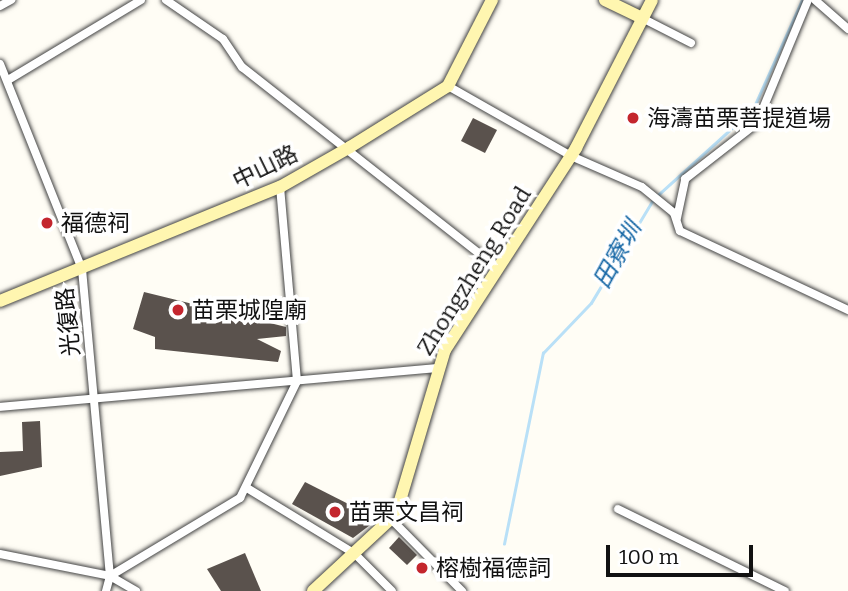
<!DOCTYPE html>
<meta charset="utf-8">
<style>
body{margin:0}
#map{position:relative;width:848px;height:591px;overflow:hidden;background:#fffdf5;font-family:Bitter,"Noto Sans TC",serif}
div>[style]{position:absolute}
.stream>*{height:2.5px;margin:-1.25px;padding:0 1.25px;transform-origin:1.25px;border-radius:1.25px;background:#b9e0f7}
.building>*{inset:0;background:#5a524d}
.roads{filter:drop-shadow(0 0 2px #444) drop-shadow(0 0 2px #444)}
.street>*{height:8px;margin:-4px;padding:0 4px;transform-origin:4px;border-radius:4px;background:#fff}
.secondary>*{height:12px;margin:-6px;padding:0 6px;transform-origin:6px;border-radius:6px;background:#fff6b0}
.dots>*{width:19px;height:19px;translate:-50% -50%;box-sizing:border-box;border:4px solid #fff;border-radius:50%}
span{translate:-50% -50%;white-space:nowrap;text-align:center;line-height:1.15;-webkit-text-stroke:7px #fff;paint-order:stroke}
.poi-label{font-size:23px;color:#111}
.left{translate:0 -50%;text-align:left}
.street-label{font-size:23px;color:#111}
.water-label{font-size:24px;color:#1768a6;font-style:italic}
.scale{position:absolute;left:606px;top:545px;width:147px;height:32px;box-sizing:border-box;border:4px solid #111;border-top:0;padding-left:9px;font-size:21px;line-height:24px;white-space:nowrap;color:#111;-webkit-text-stroke:5px #fff;paint-order:stroke}
</style>
<div id="map">
<div class="stream">
<div style="left:658px;top:195px;width:128px;rotate:-42.2deg"></div>
<div style="left:753px;top:109px;width:120px;rotate:-65.8deg"></div>
<div style="left:504px;top:544px;width:195px;rotate:-78.5deg"></div>
<div style="left:543px;top:353px;width:69px;rotate:-46.2deg"></div>
<div style="left:591px;top:303px;width:120px;rotate:-59deg"></div>
</div>
<div class="building">
<div style="clip-path:polygon(473px 118px,497px 130px,485px 153px,461px 141px)"></div>
<div style="clip-path:polygon(144px 292px,286px 327px,286px 336px,257px 339px,281px 351px,278px 362px,155px 349px,155px 337px,133px 329px)"></div>
<div style="clip-path:polygon(40px 421px,42px 467px,0 476px,0 452px,23px 451px,22px 422px)"></div>
<div style="clip-path:polygon(305px 482px,378px 519px,353px 538px,292px 504px)"></div>
<div style="clip-path:polygon(399px 537px,417px 555px,407px 565px,389px 548px)"></div>
<div style="clip-path:polygon(245px 553px,261px 591px,221px 591px,207px 569px)"></div>
</div>
<div class="roads">
<div class="street">
<div style="left:166px;top:0;width:69px;rotate:34.4deg"></div>
<div style="left:223px;top:39px;width:34px;rotate:56deg"></div>
<div style="left:242px;top:67px;width:327px;rotate:38.2deg"></div>
<div style="left:815px;top:0;width:44px;rotate:41.3deg"></div>
<div style="left:0;top:6px;width:13px;rotate:-29deg"></div>
<div style="left:642px;top:18px;width:55px;rotate:27deg"></div>
<div style="left:0;top:64px;width:221px;rotate:68.2deg"></div>
<div style="left:82px;top:269px;width:308px;rotate:84.8deg"></div>
<div style="left:110px;top:576px;width:16px;rotate:105deg"></div>
<div style="left:8px;top:80px;width:155px;rotate:-31deg"></div>
<div style="left:448px;top:86px;width:142px;rotate:29.6deg"></div>
<div style="left:571px;top:156px;width:77px;rotate:23.6deg"></div>
<div style="left:642px;top:187px;width:41px;rotate:39.1deg"></div>
<div style="left:674px;top:213px;width:19px;rotate:72deg"></div>
<div style="left:680px;top:231px;width:186px;rotate:25.2deg"></div>
<div style="left:677px;top:218px;width:40px;rotate:-78deg"></div>
<div style="left:685px;top:179px;width:91px;rotate:-37.9deg"></div>
<div style="left:757px;top:123px;width:133px;rotate:-67.5deg"></div>
<div style="left:0;top:407px;width:438px;rotate:-5.1deg"></div>
<div style="left:247px;top:488px;width:127px;rotate:31.4deg"></div>
<div style="left:355px;top:554px;width:52px;rotate:45deg"></div>
<div style="left:618px;top:509px;width:186px;rotate:26.2deg"></div>
<div style="left:392px;top:520px;width:100px;rotate:45.4deg"></div>
<div style="left:0;top:554px;width:112px;rotate:11.3deg"></div>
<div style="left:110px;top:576px;width:30px;rotate:30deg"></div>
<div style="left:110px;top:576px;width:152px;rotate:-31deg"></div>
<div style="left:240px;top:498px;width:130px;rotate:-64deg"></div>
<div style="left:297px;top:381px;width:195px;rotate:-95deg"></div>
</div>
<div class="secondary">
<div style="left:605px;top:0;width:41px;rotate:25.9deg"></div>
<div style="left:0;top:301px;width:302px;rotate:-22.2deg"></div>
<div style="left:280px;top:187px;width:81px;rotate:-29.7deg"></div>
<div style="left:350px;top:147px;width:115px;rotate:-31.9deg"></div>
<div style="left:448px;top:86px;width:97px;rotate:-62.9deg"></div>
<div style="left:313px;top:591px;width:113px;rotate:-42.9deg"></div>
<div style="left:396px;top:514px;width:171px;rotate:-73.4deg"></div>
<div style="left:445px;top:350px;width:241px;rotate:-57deg"></div>
<div style="left:576px;top:148px;width:166px;rotate:-62.8deg"></div>
</div>
</div>
<div class="dots">
<div style="left:633px;top:118px;background:#c4262e"></div>
<div style="left:47px;top:223px;background:#c4262e"></div>
<div style="left:178px;top:310px;background:#c4262e"></div>
<div style="left:335px;top:512px;background:#c4262e"></div>
<div style="left:422px;top:568px;background:#c4262e"></div>
</div>
<div class="poi-label">
<span class="left" style="left:647px;top:118px">海濤苗栗菩提道場</span>
<span class="left" style="left:61px;top:223px">福德祠</span>
<span class="left" style="left:192px;top:310px">苗栗城隍廟</span>
<span class="left" style="left:349px;top:512px">苗栗文昌祠</span>
<span class="left" style="left:436px;top:568px">榕樹福德詞</span>
</div>
<div class="street-label">
<span style="left:265px;top:167px;rotate:-26deg">中山路</span>
<span style="left:474px;top:271px;rotate:-58deg">Zhongzheng Road</span>
<span style="left:68px;top:322px;rotate:-96deg">光復路</span>
</div>
<div class="water-label">
<span style="left:618px;top:255px;rotate:-61deg">田寮圳</span>
</div>
<div class="scale">100 m</div>
</div>
